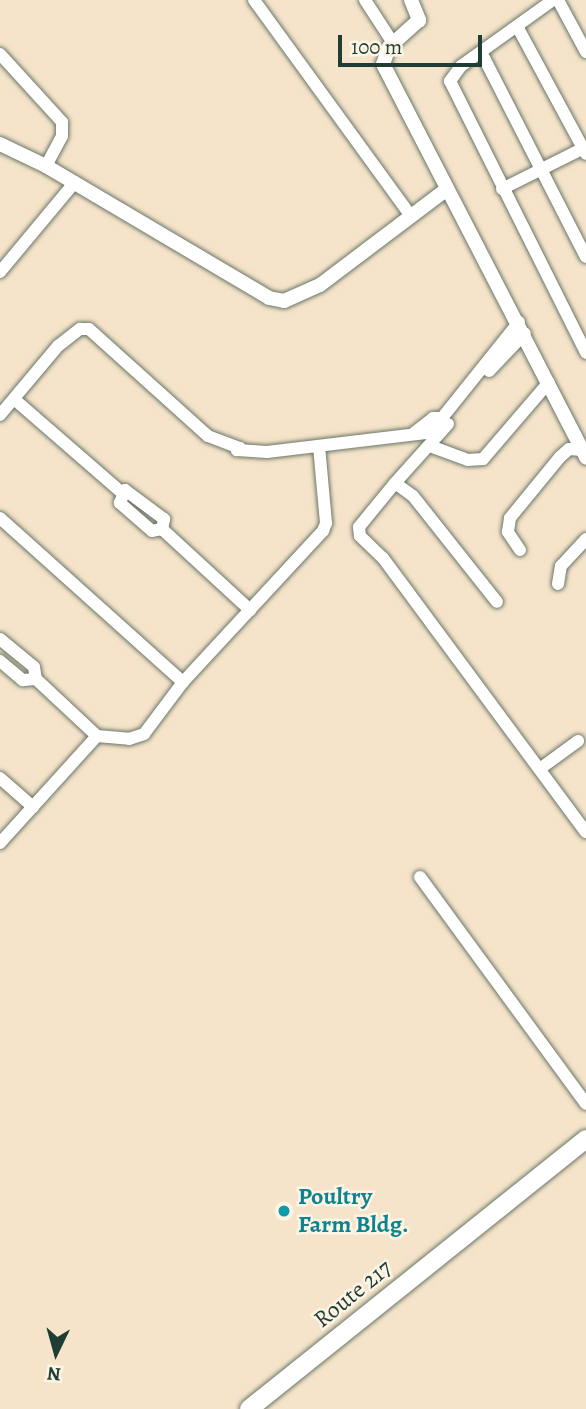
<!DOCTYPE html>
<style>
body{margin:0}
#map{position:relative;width:586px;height:1409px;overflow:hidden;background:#f6e4ca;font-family:Alegreya,serif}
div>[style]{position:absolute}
.roads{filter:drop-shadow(0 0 2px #6a7768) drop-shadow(0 0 2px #6a7768)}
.minor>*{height:12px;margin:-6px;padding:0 6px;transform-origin:6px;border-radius:6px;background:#fff}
.tertiary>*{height:14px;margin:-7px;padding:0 7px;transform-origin:7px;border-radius:7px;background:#fff}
.primary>*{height:18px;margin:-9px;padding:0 9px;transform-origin:9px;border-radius:9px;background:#fff}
.dots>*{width:19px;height:19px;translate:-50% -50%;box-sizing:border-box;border:4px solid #fcf5e5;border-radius:50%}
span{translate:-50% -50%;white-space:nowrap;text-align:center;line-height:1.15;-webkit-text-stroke:5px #fcf5e5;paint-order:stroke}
.culture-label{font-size:24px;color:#0d838f;font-weight:700}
.left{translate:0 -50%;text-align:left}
.street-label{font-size:24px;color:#1f3d34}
.north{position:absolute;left:21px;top:1318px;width:70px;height:70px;-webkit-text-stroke:5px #fcf5e5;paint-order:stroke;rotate:185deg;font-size:19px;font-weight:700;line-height:28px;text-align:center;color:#1f3d34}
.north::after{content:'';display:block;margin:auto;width:24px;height:32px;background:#1f3d34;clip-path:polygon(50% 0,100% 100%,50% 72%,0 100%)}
.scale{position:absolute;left:338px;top:35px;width:144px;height:32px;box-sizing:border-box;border:4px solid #1f3d34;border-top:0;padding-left:9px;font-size:21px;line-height:24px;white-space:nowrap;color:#1f3d34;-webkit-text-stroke:5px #fcf5e5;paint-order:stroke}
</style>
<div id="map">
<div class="roads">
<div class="minor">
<div style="left:254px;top:0;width:266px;rotate:54deg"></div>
<div style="left:365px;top:0;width:51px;rotate:56.9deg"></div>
<div style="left:553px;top:0;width:113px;rotate:144.3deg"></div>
<div style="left:461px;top:66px;width:19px;rotate:126deg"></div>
<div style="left:450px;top:81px;width:304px;rotate:63.4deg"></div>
<div style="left:558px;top:0;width:59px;rotate:61.7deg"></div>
<div style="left:518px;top:28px;width:143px;rotate:61.6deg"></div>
<div style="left:481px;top:52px;width:230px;rotate:62.9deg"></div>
<div style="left:0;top:54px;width:92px;rotate:47.6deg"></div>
<div style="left:62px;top:122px;width:14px;rotate:90deg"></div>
<div style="left:62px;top:136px;width:34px;rotate:118deg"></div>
<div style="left:502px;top:189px;width:94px;rotate:-26.6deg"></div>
<div style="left:0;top:272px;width:117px;rotate:-50.2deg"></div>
<div style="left:489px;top:371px;width:52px;rotate:-46.5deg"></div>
<div style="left:14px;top:399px;width:143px;rotate:41deg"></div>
<div style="left:0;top:415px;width:90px;rotate:-50deg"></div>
<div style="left:58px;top:346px;width:28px;rotate:-38deg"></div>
<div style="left:80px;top:329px;width:9px"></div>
<div style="left:89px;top:329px;width:160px;rotate:42deg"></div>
<div style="left:208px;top:436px;width:34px;rotate:21deg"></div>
<div style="left:240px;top:448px;width:4px;rotate:146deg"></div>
<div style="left:237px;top:450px;width:30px;rotate:4deg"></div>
<div style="left:267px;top:452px;width:160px;rotate:-6.8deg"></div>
<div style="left:426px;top:433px;width:15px;rotate:-23deg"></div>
<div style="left:440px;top:427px;width:9px;rotate:-77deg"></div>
<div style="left:442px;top:418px;width:123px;rotate:-51.3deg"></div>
<div style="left:448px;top:424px;width:79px;rotate:131.9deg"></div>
<div style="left:395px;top:483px;width:22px;rotate:36deg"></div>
<div style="left:413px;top:496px;width:135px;rotate:51.6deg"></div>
<div style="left:414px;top:433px;width:24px;rotate:-38deg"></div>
<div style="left:433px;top:418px;width:9px"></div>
<div style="left:430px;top:446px;width:40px;rotate:20.2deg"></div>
<div style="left:468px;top:460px;width:15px;rotate:-4deg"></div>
<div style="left:483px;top:459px;width:101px;rotate:-49.4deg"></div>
<div style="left:395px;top:483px;width:57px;rotate:129.3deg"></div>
<div style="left:359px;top:527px;width:9px;rotate:84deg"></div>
<div style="left:360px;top:536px;width:32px;rotate:44deg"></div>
<div style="left:383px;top:558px;width:341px;rotate:53.5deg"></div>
<div style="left:125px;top:490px;width:49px;rotate:36.6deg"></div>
<div style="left:164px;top:519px;width:10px;rotate:101deg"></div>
<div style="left:162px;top:529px;width:10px;rotate:169deg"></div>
<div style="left:152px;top:531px;width:43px;rotate:-138.8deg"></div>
<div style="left:120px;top:503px;width:14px;rotate:-69deg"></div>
<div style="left:0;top:518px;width:246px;rotate:41.9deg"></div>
<div style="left:162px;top:529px;width:120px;rotate:42.6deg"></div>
<div style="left:520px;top:550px;width:22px;rotate:-124deg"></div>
<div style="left:508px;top:532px;width:14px;rotate:-82deg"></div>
<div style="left:510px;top:518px;width:79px;rotate:-50.7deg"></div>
<div style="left:560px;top:457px;width:12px;rotate:-42deg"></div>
<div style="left:569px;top:449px;width:13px;rotate:4deg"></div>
<div style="left:558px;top:584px;width:18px;rotate:-81deg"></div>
<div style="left:561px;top:566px;width:37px;rotate:-47deg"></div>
<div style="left:0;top:639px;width:44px;rotate:39.5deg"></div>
<div style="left:34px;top:667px;width:12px;rotate:81deg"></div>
<div style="left:0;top:661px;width:30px;rotate:40deg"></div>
<div style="left:23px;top:680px;width:13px;rotate:-4deg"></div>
<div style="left:36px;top:679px;width:83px;rotate:43.1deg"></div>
<div style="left:97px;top:736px;width:32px;rotate:5deg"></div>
<div style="left:129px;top:739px;width:16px;rotate:-18deg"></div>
<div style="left:144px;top:734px;width:65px;rotate:-53.1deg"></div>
<div style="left:183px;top:682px;width:206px;rotate:-47.2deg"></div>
<div style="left:323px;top:531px;width:9px;rotate:-69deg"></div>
<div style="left:326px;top:523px;width:77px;rotate:-95.2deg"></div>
<div style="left:541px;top:768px;width:46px;rotate:-36.1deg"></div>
<div style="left:0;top:778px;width:44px;rotate:41.3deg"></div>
<div style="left:0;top:843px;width:144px;rotate:-47.8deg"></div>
<div style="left:420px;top:877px;width:281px;rotate:53.8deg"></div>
</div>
<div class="tertiary">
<div style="left:411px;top:0;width:22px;rotate:68deg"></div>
<div style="left:419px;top:20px;width:40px;rotate:138deg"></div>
<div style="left:389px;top:47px;width:18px;rotate:109deg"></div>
<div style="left:383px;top:64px;width:443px;rotate:62.7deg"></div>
<div style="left:0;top:144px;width:51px;rotate:25.6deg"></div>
<div style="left:46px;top:166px;width:259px;rotate:30.6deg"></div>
<div style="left:269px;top:298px;width:15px;rotate:11deg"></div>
<div style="left:284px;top:301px;width:39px;rotate:-24deg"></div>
<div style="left:320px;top:285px;width:159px;rotate:-37.1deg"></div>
</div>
<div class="primary">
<div style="left:249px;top:1409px;width:432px;rotate:-38.7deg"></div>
</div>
</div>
<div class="dots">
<div style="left:284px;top:1211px;background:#0f9aa8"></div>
</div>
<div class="culture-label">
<span class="left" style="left:298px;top:1211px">Poultry<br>Farm Bldg.</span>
</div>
<div class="street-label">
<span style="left:353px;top:1294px;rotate:-39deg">Route 217</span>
</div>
<div class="north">N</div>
<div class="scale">100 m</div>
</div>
